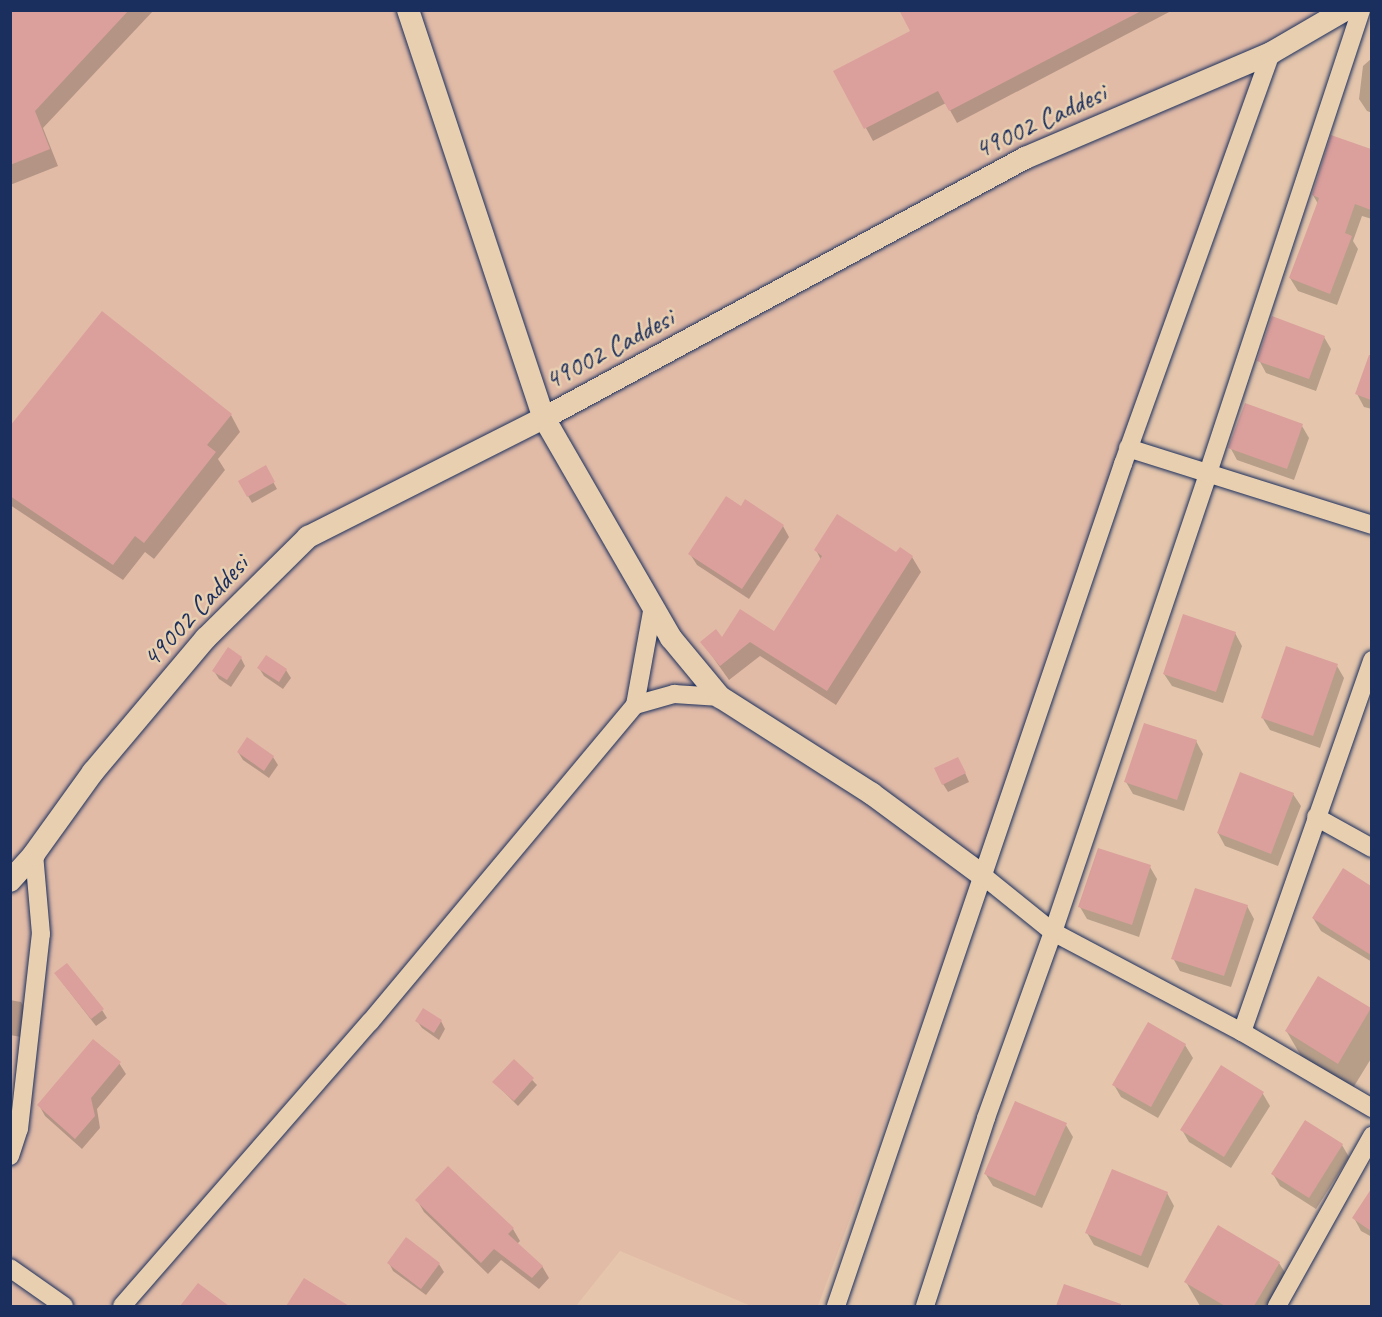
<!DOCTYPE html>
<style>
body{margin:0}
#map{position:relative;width:1382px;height:1317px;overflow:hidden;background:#e5c6ac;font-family:Caveat,sans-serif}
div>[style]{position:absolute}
.built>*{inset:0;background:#e2bba7}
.shadow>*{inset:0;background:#0003}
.building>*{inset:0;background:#dba09c}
.roads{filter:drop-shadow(0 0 2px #1b2f5e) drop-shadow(0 0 2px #1b2f5e)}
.minor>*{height:18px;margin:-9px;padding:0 9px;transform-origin:9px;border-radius:9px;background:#e8cfb0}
.tertiary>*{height:22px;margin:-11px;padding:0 11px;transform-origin:11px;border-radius:11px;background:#e8cfb0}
span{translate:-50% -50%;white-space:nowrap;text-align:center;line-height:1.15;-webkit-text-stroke:5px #e8cfb0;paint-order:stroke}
.street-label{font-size:28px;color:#1b2f5e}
.frame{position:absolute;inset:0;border:12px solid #1b2f5e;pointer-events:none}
</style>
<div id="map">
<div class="built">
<div style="clip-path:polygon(10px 11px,1351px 11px,1279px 48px,818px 1306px,751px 1306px,620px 1251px,576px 1306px,11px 1306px)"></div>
</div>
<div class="shadow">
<div style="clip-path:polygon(10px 10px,154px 10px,43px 128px,58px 166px,10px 185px)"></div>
<div style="clip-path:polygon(904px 10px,1173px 10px,957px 123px,946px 103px,873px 141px,835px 71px,912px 32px)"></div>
<div style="clip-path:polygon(1372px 58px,1372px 113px,1367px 111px,1359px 99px,1363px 66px)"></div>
<div style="clip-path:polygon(1332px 137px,1372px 150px,1372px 219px,1362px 216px,1353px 241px,1358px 249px,1337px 305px,1298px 291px,1290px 278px,1318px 204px,1313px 195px)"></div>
<div style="clip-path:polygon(1324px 337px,1331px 349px,1316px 391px,1266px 373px,1259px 360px)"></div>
<div style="clip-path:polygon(1372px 350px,1372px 409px,1364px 407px,1357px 394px)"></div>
<div style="clip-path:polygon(231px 415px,240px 432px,218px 459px,225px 470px,154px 559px,145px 552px,123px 580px,10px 505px,10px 428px)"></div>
<div style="clip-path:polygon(1302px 426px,1309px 438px,1294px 480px,1237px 460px,1230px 447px)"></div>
<div style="clip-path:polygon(265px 467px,277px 489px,252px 503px,240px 482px)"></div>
<div style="clip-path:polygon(741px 508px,783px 526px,789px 537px,749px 599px,697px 565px,690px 554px)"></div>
<div style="clip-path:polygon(816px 550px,912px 557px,921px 572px,836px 705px,760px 656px,729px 680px,702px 642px,775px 633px,821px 560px)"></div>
<div style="clip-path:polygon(1235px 633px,1242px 646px,1223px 703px,1172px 686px,1164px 674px)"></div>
<div style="clip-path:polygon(241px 658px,245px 666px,231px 687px,219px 679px,214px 671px)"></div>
<div style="clip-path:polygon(1337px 666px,1344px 678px,1320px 748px,1270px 730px,1262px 717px)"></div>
<div style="clip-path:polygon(259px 668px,286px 670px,291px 678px,283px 689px,264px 676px)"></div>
<div style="clip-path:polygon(247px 739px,273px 757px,278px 765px,269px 778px,243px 760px,238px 752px)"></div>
<div style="clip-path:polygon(1196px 741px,1203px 754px,1184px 811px,1133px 794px,1126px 782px)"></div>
<div style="clip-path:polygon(962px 766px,969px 782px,948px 792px,943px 784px)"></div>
<div style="clip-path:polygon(1293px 794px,1301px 806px,1278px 866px,1225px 846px,1218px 833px)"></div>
<div style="clip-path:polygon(1150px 867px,1157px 879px,1139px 937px,1087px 919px,1080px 907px)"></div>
<div style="clip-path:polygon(1343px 870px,1372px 887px,1372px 962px,1321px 931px,1313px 918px)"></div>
<div style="clip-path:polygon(1247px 906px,1254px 919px,1231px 987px,1180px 971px,1173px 958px)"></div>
<div style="clip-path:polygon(1319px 978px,1372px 1011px,1372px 1057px,1353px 1088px,1301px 1056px,1287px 1032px)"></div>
<div style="clip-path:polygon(61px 981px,102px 1010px,107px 1018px,96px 1026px)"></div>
<div style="clip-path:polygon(10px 1000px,21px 1002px,26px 1010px,21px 1037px,10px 1035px)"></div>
<div style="clip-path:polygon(417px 1021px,441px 1021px,445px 1029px,439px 1040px,422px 1028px)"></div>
<div style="clip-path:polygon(1148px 1024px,1185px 1045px,1193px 1058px,1158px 1118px,1121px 1097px,1114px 1085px)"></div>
<div style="clip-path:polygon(514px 1061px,537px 1085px,518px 1106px,494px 1082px)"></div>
<div style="clip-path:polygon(119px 1063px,126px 1074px,97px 1109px,100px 1128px,82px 1149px,45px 1116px,39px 1105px)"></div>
<div style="clip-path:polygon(1221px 1067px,1263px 1094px,1270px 1106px,1231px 1168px,1189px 1142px,1182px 1130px)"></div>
<div style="clip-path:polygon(1066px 1125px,1073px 1137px,1042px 1208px,993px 1186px,985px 1173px)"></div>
<div style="clip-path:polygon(1342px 1145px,1349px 1157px,1316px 1209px,1280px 1186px,1273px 1174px)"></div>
<div style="clip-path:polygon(1372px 1191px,1372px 1237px,1361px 1231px,1354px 1218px)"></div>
<div style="clip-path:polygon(1167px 1193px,1174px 1206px,1148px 1268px,1094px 1245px,1087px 1233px)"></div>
<div style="clip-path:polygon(417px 1200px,513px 1229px,520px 1241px,517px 1244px,542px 1266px,549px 1278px,539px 1289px,501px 1260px,488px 1274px,424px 1212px)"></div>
<div style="clip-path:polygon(389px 1263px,439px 1264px,444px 1272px,426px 1295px,393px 1271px)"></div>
<div style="clip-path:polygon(1279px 1263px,1294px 1287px,1282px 1306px,1200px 1306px,1186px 1282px)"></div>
<div style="clip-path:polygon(305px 1280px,344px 1305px,345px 1306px,288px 1306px)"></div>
<div style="clip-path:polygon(198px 1285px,222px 1303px,224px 1306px,182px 1306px)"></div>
<div style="clip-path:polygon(1065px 1286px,1122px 1306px,1058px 1306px)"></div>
</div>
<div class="building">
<div style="clip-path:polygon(10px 10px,129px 10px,35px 111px,50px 149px,10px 165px)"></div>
<div style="clip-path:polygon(899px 10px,1143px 10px,949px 111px,938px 91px,864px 129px,833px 71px,910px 31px)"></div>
<div style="clip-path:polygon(1331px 135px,1371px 149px,1371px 210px,1355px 204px,1345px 233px,1352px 236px,1330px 294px,1289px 278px,1319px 198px,1312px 195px)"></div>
<div style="clip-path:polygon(102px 311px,232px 414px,207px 445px,216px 452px,144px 543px,135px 536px,113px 565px,10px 496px,10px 426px)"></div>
<div style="clip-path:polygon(1272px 316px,1325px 336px,1309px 379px,1257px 361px)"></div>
<div style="clip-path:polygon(1369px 355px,1371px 355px,1371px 400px,1355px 394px)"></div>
<div style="clip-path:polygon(1245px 403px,1303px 424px,1287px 469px,1228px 448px)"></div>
<div style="clip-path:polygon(266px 465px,275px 482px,247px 497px,238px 481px)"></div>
<div style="clip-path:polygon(726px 496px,741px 506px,745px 499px,784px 525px,742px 589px,688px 554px)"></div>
<div style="clip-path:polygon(837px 514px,896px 552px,900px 547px,913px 556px,827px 691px,750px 642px,720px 666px,700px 642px,716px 629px,722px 637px,740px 609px,774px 631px,822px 556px,814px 550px)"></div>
<div style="clip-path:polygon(1183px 614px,1236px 632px,1216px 692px,1163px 674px)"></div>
<div style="clip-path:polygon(1286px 646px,1338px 664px,1313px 736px,1261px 718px)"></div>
<div style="clip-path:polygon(228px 647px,242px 657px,227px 680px,212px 671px)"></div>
<div style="clip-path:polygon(266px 655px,287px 669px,279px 682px,257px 668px)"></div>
<div style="clip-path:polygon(1144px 723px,1197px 740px,1177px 800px,1124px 782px)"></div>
<div style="clip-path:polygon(247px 737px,274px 756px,264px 771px,237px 752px)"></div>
<div style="clip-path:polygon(958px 757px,966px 773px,942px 785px,934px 768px)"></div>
<div style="clip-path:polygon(1240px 772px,1294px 793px,1271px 854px,1217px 833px)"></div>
<div style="clip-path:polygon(1098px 848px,1151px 865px,1132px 925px,1078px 907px)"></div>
<div style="clip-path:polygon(1343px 868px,1371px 886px,1371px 955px,1312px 918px)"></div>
<div style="clip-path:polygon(1195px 888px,1248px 905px,1224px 976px,1171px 959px)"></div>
<div style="clip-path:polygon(67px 963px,104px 1009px,91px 1019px,54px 973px)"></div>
<div style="clip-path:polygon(1318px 976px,1371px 1008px,1338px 1064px,1285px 1031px)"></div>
<div style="clip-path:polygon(423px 1008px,442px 1020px,434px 1033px,415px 1021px)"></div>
<div style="clip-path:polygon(1148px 1022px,1186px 1044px,1151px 1107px,1112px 1085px)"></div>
<div style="clip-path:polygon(93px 1039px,121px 1062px,91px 1098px,95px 1116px,75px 1139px,37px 1105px)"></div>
<div style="clip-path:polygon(514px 1059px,534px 1078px,514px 1101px,492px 1082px)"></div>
<div style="clip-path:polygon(1221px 1065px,1264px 1092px,1224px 1157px,1180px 1130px)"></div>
<div style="clip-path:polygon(1015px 1101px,1067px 1123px,1035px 1196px,984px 1174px)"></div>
<div style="clip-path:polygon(1305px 1120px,1343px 1144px,1309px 1198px,1271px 1174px)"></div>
<div style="clip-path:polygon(448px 1166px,514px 1228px,508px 1234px,543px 1266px,532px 1278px,494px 1249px,481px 1263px,415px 1200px)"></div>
<div style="clip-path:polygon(1112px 1169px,1168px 1192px,1141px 1256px,1085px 1233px)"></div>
<div style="clip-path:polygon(1371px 1189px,1371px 1231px,1352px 1218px)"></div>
<div style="clip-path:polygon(1218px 1225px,1280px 1262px,1254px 1306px,1225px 1306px,1184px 1282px)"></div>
<div style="clip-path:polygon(406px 1237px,440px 1263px,421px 1289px,387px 1263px)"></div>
<div style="clip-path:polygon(304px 1278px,349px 1306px,286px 1306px)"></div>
<div style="clip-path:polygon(198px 1283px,229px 1306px,180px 1306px)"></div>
<div style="clip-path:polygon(1064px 1284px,1121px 1304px,1121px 1306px,1056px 1306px)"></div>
</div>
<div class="roads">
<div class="minor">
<div style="left:1128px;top:448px;width:256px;rotate:17.5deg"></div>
<div style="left:635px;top:705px;width:101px;rotate:-79.7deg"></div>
<div style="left:1316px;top:817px;width:64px;rotate:29deg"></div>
<div style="left:982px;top:875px;width:91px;rotate:38.8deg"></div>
<div style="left:1053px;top:932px;width:214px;rotate:27.9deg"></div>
<div style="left:1242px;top:1032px;width:151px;rotate:30.3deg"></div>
<div style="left:1242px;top:1032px;width:394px;rotate:-70.7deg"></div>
<div style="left:10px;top:1156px;width:28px;rotate:-72deg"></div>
<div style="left:19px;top:1129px;width:196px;rotate:-83.6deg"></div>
<div style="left:41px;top:934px;width:80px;rotate:-95deg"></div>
<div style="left:10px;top:1268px;width:66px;rotate:35.1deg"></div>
<div style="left:122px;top:1306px;width:377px;rotate:-48.9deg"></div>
<div style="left:370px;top:1022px;width:413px;rotate:-50.1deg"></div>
<div style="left:635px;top:705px;width:41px;rotate:-15.8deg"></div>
<div style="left:674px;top:694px;width:46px;rotate:3.7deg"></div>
<div style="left:836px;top:1306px;width:890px;rotate:-71.18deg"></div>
<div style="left:1123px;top:464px;width:437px;rotate:-70.2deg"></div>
<div style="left:925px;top:1306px;width:198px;rotate:-72deg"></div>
<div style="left:986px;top:1118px;width:198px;rotate:-70.2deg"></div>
<div style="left:1053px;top:932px;width:484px;rotate:-71.3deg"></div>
<div style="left:1208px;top:473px;width:488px;rotate:-71.7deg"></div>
<div style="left:1277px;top:1306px;width:195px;rotate:-60.8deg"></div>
</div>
<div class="tertiary">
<div style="left:408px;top:10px;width:430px;rotate:71.6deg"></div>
<div style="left:544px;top:418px;width:254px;rotate:60deg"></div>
<div style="left:671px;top:638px;width:77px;rotate:50.3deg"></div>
<div style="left:720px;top:697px;width:180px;rotate:32.5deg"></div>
<div style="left:872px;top:794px;width:137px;rotate:36.4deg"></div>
<div style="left:10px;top:881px;width:36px;rotate:-48deg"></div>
<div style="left:34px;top:854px;width:101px;rotate:-54.3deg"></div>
<div style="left:93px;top:772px;width:175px;rotate:-49.9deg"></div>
<div style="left:206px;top:638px;width:144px;rotate:-44.7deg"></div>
<div style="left:308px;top:537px;width:264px;rotate:-26.8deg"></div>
<div style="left:544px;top:418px;width:547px;rotate:-28.39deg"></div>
<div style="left:1025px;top:158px;width:267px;rotate:-23.1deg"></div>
<div style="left:1271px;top:53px;width:86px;rotate:-30.2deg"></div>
</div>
</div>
<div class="street-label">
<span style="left:1040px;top:121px;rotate:-25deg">49002 Caddesi</span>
<span style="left:609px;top:349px;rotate:-28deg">49002 Caddesi</span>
<span style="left:195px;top:611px;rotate:-47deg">49002 Caddesi</span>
</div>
<div class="frame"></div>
</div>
